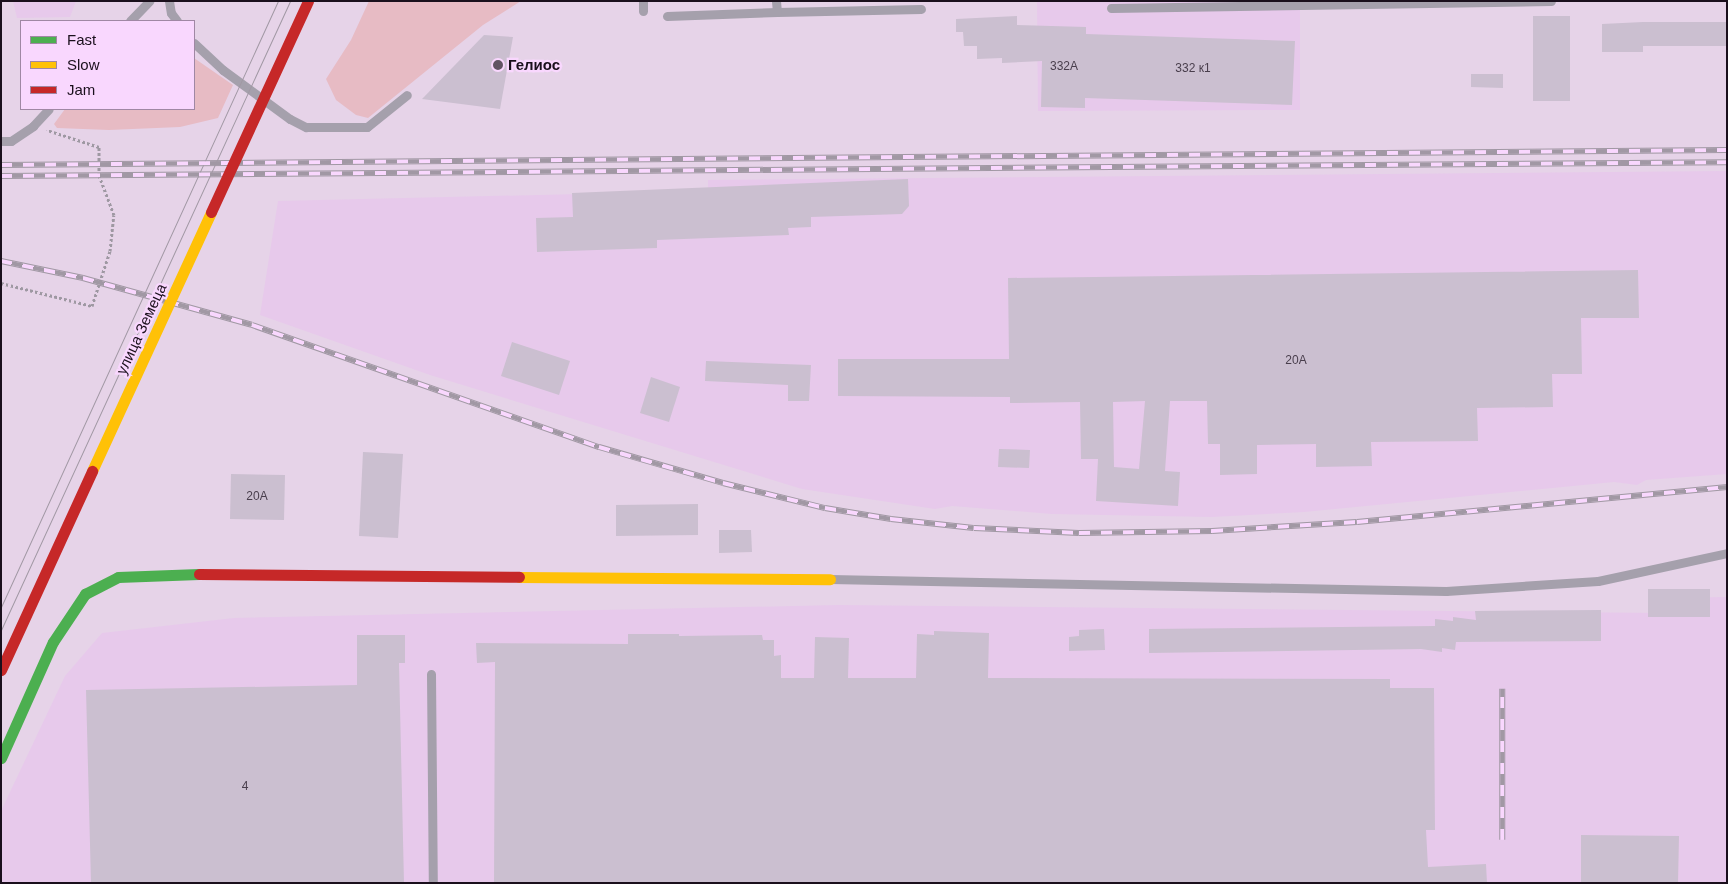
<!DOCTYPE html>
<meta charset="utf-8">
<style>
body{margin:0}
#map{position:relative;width:1728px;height:884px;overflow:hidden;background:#e6d3e8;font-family:Helvetica,sans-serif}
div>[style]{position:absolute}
.built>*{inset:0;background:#e7c9eb}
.green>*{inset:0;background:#e7bbc4}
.building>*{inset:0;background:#cbbfd0}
.path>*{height:3px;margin-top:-1.5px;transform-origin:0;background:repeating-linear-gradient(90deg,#9e98a2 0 2.5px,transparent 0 5px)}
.lane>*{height:9px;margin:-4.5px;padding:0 4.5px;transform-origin:4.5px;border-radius:4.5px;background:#a5a0ac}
.fast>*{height:11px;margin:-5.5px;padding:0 5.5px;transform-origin:5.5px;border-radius:5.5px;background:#4caf50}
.slow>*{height:11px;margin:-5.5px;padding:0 5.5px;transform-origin:5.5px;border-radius:5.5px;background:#ffc107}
.jam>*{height:11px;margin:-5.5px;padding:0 5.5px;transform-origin:5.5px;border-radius:5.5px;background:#c62828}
.tram>*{height:1px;margin:-0.5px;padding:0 0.5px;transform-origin:0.5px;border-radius:0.5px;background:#a198a4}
.rail>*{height:5.5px;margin-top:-2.75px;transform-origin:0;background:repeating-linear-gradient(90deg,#f9d7fe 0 11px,#a198a4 0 22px);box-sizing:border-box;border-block:1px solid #a198a4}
.slow-bridge>*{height:11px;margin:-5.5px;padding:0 5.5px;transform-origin:5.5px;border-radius:5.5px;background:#ffc107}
.jam-bridge>*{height:11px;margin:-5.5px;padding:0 5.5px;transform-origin:5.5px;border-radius:5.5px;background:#c62828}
.dots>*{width:14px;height:14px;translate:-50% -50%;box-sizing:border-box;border:2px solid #f9d7fe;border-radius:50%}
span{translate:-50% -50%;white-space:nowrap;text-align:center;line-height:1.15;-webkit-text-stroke:4.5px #f9d7fe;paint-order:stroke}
.number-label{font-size:12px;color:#493e4c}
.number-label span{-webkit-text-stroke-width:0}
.poi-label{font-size:15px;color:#1a0f1c;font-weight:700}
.left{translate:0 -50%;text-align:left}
.street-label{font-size:15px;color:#1a0f1c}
.frame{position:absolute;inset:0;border:2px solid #1a0f1c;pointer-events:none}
.legend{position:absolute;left:20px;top:20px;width:175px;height:90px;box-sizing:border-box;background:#f9d7fe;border:1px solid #a087a4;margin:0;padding:6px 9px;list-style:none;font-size:15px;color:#1a0f1c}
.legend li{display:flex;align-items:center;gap:10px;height:25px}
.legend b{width:25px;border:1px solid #a087a4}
</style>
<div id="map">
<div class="built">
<div style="clip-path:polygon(13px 1px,76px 1px,70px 17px,17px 18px)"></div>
<div style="clip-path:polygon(1037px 1px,1300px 1px,1300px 110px,1038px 111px)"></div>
<div style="clip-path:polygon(1727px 171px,1727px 474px,1646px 480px,1637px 485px,1614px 482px,1304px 512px,1212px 517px,1052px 514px,952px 506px,935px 509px,802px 489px,430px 375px,260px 315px,278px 201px,708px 191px,708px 180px)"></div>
<div style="clip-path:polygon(1726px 597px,1727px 883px,1px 883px,1px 811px,65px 676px,102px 633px,234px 618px,838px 605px,1663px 613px,1663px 598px)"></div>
</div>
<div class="green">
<div style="clip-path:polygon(369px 1px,521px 1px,483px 25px,368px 118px,356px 115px,336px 100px,326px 79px,351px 40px)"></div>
<div style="clip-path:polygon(194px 58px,233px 85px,218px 118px,180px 127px,109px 130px,57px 128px,54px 124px,65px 109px,194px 109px)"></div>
</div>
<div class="building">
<div style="clip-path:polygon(1017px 16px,1017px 25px,1086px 27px,1086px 34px,1295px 41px,1292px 105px,1085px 98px,1085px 108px,1041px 107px,1042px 61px,1002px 63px,1002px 58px,977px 59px,977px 46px,964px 46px,963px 32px,956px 32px,956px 19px)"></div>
<div style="clip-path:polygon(1533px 16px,1570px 16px,1570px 101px,1533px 101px)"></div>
<div style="clip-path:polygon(1643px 22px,1727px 22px,1727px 46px,1643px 46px,1643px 52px,1602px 52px,1602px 24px)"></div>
<div style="clip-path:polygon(484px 35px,513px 37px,500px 109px,422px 99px)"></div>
<div style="clip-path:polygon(1471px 74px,1503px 74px,1503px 88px,1471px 87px)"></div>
<div style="clip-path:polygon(908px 179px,909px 206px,902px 214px,811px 217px,811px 227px,788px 228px,789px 235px,657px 240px,657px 248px,537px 252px,536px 218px,573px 217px,572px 193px)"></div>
<div style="clip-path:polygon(evenodd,1638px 270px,1639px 318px,1581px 318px,1582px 374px,1552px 374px,1553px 407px,1477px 408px,1478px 441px,1371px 442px,1372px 466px,1316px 467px,1316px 444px,1257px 445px,1257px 474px,1220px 475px,1220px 444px,1208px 444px,1207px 401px,1170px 401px,1165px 471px,1180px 472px,1178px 506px,1096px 501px,1098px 459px,1081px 459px,1080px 402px,1010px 403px,1010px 397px,838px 396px,838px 359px,1009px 359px,1008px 278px,1638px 270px,1145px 401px,1139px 469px,1114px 467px,1113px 402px,1145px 401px)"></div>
<div style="clip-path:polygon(512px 342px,570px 361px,559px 395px,501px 376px)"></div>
<div style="clip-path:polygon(706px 361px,811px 365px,809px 401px,788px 401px,788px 385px,705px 381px)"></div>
<div style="clip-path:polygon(651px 377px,680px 387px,669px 422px,640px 413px)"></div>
<div style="clip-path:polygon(999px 449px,1030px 450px,1029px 468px,998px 467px)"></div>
<div style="clip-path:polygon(363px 452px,403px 454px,398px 538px,359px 536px)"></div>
<div style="clip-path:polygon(231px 474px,285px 475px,284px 520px,230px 519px)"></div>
<div style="clip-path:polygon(698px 504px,698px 535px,616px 536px,616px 505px)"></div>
<div style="clip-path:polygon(719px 530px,751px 530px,752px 552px,719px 553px)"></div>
<div style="clip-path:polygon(1648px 589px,1710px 589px,1710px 617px,1648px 617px)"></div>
<div style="clip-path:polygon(1601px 610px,1601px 641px,1456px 642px,1455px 650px,1442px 648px,1442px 652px,1421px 649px,1149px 653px,1149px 629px,1435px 626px,1435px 619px,1453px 621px,1453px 617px,1476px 620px,1475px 611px)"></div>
<div style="clip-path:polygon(1104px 629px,1105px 650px,1069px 651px,1069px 637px,1079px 636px,1079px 630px)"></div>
<div style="clip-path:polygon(934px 631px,989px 633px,988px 678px,1390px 679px,1390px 688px,1434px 688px,1435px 830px,1426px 830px,1428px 867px,1486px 864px,1487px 883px,494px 883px,495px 662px,477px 663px,476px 643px,628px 644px,628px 634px,679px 634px,679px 636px,762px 635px,763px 640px,774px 640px,774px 656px,781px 655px,781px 678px,814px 678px,815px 637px,849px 638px,848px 678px,916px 678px,917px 634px,934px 635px)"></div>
<div style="clip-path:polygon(357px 635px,405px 635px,405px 663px,399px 663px,404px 883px,91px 883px,86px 690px,357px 685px)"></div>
<div style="clip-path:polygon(1581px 835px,1679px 836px,1678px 883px,1581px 883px)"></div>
</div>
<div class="path">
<div style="left:1px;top:283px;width:94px;rotate:14.2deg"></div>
<div style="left:92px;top:306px;width:58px;rotate:-71.9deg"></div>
<div style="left:110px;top:251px;width:36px;rotate:-84deg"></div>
<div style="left:114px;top:215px;width:43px;rotate:-110.6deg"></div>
<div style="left:99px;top:175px;width:28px;rotate:-90deg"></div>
<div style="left:99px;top:147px;width:55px;rotate:-161.9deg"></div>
</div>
<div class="lane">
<div style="left:169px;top:1px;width:12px;rotate:81deg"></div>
<div style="left:171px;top:13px;width:10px;rotate:53deg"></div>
<div style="left:643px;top:1px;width:10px;rotate:90deg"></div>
<div style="left:776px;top:1px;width:11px;rotate:85deg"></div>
<div style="left:777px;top:12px;width:144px;rotate:-1.2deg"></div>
<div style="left:1111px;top:8px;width:440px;rotate:-0.9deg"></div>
<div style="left:667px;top:16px;width:110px;rotate:-2.1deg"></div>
<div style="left:130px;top:21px;width:28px;rotate:-46deg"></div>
<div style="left:194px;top:43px;width:40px;rotate:43deg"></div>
<div style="left:223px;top:70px;width:83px;rotate:36.2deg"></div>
<div style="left:290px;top:119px;width:18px;rotate:27deg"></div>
<div style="left:306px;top:127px;width:61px"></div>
<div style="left:367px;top:127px;width:51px;rotate:-38.7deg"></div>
<div style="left:1px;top:141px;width:10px"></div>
<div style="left:11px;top:141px;width:27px;rotate:-34deg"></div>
<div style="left:33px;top:126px;width:23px;rotate:-47deg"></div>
<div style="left:830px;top:579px;width:616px;rotate:1.12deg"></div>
<div style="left:1446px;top:591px;width:152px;rotate:-3.8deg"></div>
<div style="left:1598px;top:581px;width:132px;rotate:-12.2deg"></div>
<div style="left:431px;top:674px;width:209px;rotate:89.5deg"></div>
</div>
<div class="fast">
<div style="left:1px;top:758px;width:127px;rotate:-65.9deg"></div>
<div style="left:53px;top:642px;width:58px;rotate:-56.3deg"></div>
<div style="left:85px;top:594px;width:37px;rotate:-27deg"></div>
<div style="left:118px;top:577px;width:81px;rotate:-2.1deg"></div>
</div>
<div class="slow">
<div style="left:519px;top:577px;width:311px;rotate:0.4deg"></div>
</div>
<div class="jam">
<div style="left:199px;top:574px;width:320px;rotate:0.5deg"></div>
</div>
<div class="tram">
<div style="left:1px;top:607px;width:666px;rotate:-65.44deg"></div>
<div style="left:1px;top:630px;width:692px;rotate:-65.32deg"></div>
</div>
<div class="rail">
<div style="left:1px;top:165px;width:1726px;rotate:-0.5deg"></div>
<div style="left:1px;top:176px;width:1726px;rotate:-0.46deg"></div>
<div style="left:1px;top:261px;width:84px;rotate:11.7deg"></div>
<div style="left:83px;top:278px;width:175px;rotate:15.5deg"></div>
<div style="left:252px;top:325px;width:368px;rotate:19.4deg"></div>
<div style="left:599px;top:447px;width:129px;rotate:16.2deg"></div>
<div style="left:723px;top:483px;width:105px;rotate:13.8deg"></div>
<div style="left:825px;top:508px;width:67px;rotate:9.5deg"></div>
<div style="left:891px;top:519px;width:83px;rotate:6.2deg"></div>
<div style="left:974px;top:528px;width:105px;rotate:2.7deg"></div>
<div style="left:1079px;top:533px;width:133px;rotate:-0.9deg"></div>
<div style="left:1212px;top:531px;width:145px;rotate:-3.6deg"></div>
<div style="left:1357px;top:522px;width:372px;rotate:-5.4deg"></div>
<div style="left:1502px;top:840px;width:151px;rotate:-90deg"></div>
</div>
<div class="slow-bridge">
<div style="left:92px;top:471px;width:285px;rotate:-65.3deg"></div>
</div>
<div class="jam-bridge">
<div style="left:211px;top:212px;width:232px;rotate:-65.3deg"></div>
<div style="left:1px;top:670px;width:219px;rotate:-65.4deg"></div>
</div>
<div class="dots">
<div style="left:498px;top:65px;background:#615463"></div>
</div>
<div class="number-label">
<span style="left:1064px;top:67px">332А</span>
<span style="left:1193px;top:69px">332 к1</span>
<span style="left:1296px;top:361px">20А</span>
<span style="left:257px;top:497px">20А</span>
<span style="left:245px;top:787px">4</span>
</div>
<div class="poi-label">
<span class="left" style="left:508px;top:65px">Гелиос</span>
</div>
<div class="street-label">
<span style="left:141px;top:329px;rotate:-65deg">улица Земеца</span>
</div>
<div class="frame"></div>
<ul class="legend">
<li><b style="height:6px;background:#4caf50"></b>Fast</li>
<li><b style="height:6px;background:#ffc107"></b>Slow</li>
<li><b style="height:6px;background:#c62828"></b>Jam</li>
</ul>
</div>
